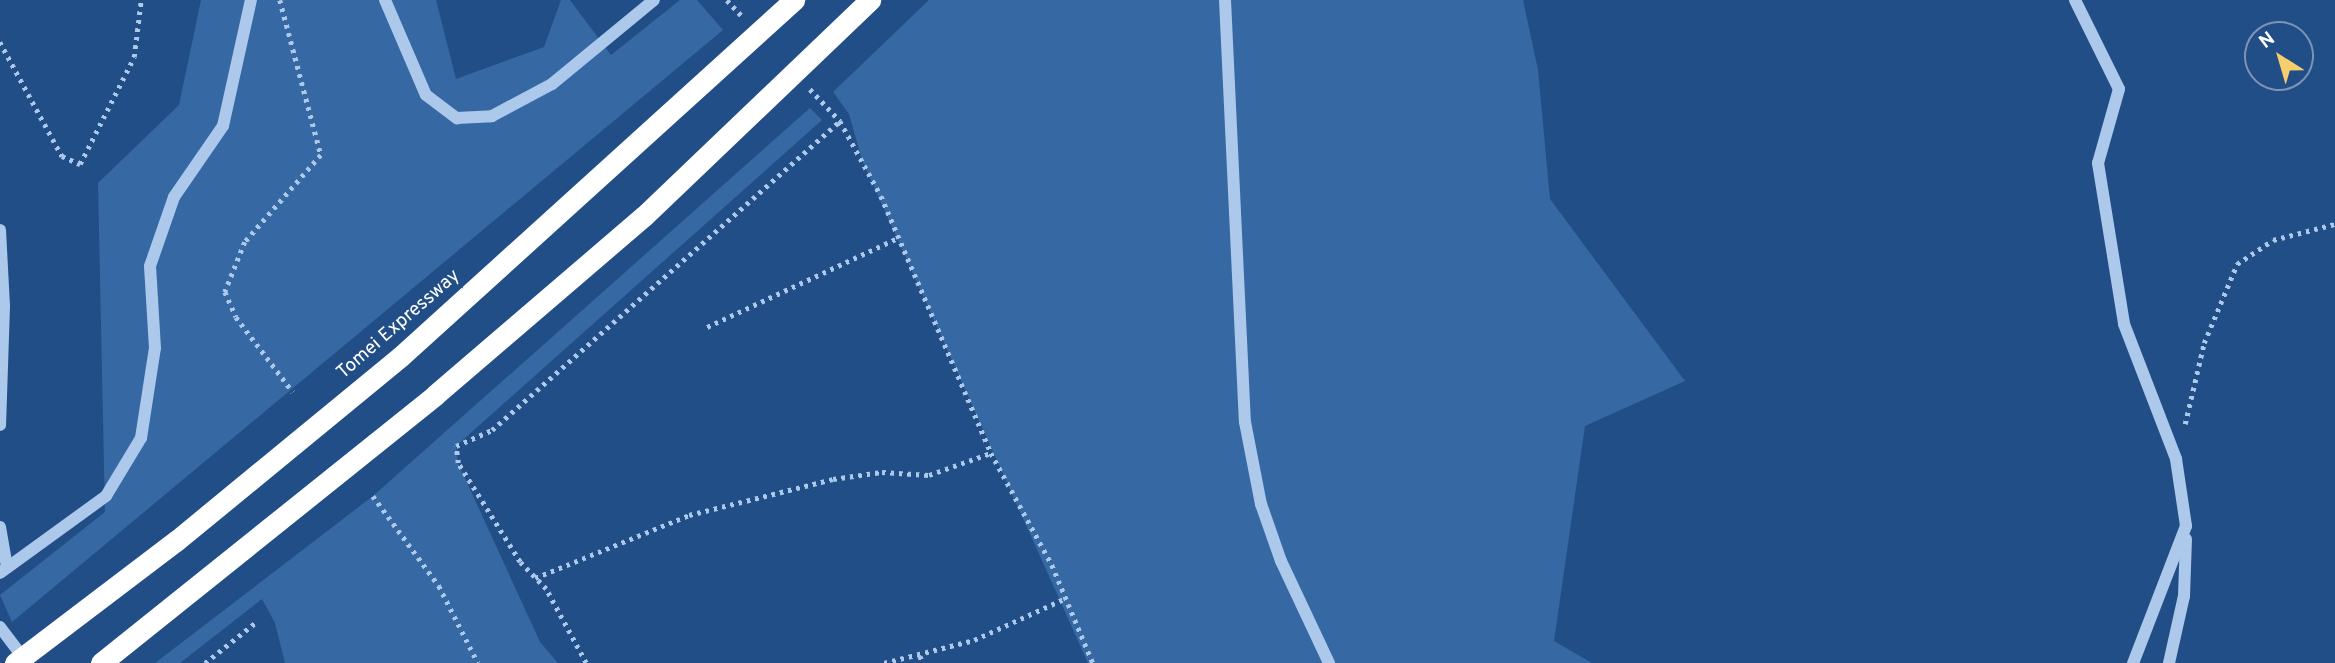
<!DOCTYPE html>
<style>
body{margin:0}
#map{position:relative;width:2335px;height:663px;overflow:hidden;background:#224e87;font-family:Overpass,sans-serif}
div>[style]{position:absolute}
.green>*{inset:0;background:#3668a4}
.path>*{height:4.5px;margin-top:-2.25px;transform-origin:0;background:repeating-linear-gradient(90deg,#acc8ea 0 3.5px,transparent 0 8.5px)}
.minor>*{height:12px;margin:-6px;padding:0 6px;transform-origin:6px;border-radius:6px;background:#acc8ea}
.highway>*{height:21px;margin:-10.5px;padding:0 10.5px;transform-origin:10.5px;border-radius:10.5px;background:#fff}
span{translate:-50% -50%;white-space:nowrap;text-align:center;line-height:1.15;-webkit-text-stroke:7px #224e87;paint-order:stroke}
.street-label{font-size:19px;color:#fff}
.north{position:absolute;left:2244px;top:21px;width:70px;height:70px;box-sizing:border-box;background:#224e87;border:2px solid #7a95b7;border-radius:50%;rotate:323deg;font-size:19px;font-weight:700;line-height:28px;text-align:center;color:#fff}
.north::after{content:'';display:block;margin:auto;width:24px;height:32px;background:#f6ce6e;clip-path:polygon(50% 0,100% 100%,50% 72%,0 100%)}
</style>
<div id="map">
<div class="green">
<div style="clip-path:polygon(201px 0,436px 0,456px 79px,544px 47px,561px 0,570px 0,611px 55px,680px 0,697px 0,723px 30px,12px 622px,0 595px,105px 512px,98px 183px,179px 105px)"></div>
<div style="clip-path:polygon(929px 0,1523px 0,1538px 70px,1550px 199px,1685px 381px,1585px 426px,1554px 641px,1592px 663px,1088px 663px,862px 160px,849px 114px,833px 92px)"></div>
<div style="clip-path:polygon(810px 108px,822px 120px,456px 446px,458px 463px,540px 642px,558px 663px,285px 663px,275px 623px,262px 599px,180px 663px,155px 663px,373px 496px)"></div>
</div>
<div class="path">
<div style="left:280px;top:0;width:160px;rotate:75.2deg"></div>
<div style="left:321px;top:155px;width:116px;rotate:131.1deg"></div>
<div style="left:245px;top:242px;width:54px;rotate:111.8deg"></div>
<div style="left:225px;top:292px;width:27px;rotate:66deg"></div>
<div style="left:236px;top:317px;width:94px;rotate:52.8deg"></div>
<div style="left:727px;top:0;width:22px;rotate:47deg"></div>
<div style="left:0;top:42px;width:130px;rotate:61.5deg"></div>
<div style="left:62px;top:156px;width:20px;rotate:24deg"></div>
<div style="left:80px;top:164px;width:120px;rotate:-63.2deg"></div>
<div style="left:134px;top:57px;width:57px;rotate:-83deg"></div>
<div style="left:810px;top:89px;width:44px;rotate:46.8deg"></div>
<div style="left:840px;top:121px;width:85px;rotate:61.3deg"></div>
<div style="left:881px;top:196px;width:280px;rotate:66.8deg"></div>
<div style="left:991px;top:453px;width:128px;rotate:61.4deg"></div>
<div style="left:1052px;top:565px;width:106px;rotate:67.3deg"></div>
<div style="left:707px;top:327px;width:211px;rotate:-25deg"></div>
<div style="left:2185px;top:424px;width:83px;rotate:-76.8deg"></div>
<div style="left:2204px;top:343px;width:86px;rotate:-67.3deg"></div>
<div style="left:2237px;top:264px;width:43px;rotate:-33.7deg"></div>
<div style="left:2273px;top:240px;width:64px;rotate:-14.5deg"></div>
<div style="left:373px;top:496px;width:112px;rotate:53.7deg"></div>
<div style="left:439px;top:586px;width:86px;rotate:63.1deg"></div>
<div style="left:535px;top:578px;width:166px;rotate:-22.2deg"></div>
<div style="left:689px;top:515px;width:148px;rotate:-14deg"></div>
<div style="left:833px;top:479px;width:49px;rotate:-8.1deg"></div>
<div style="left:882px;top:472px;width:47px;rotate:3.7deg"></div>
<div style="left:929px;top:475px;width:66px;rotate:-19.5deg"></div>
<div style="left:920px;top:656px;width:8px;rotate:67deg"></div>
<div style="left:205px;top:663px;width:64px;rotate:-38.7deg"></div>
<div style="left:586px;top:663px;width:84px;rotate:-118.4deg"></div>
<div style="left:546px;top:589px;width:37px;rotate:-134deg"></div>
<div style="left:520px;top:562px;width:117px;rotate:-122.1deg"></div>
<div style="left:458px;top:463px;width:17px;rotate:-97deg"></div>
<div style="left:456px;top:446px;width:39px;rotate:-24deg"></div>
<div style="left:492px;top:430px;width:465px;rotate:-41.6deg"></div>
<div style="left:884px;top:663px;width:93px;rotate:-14.3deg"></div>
<div style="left:974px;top:640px;width:101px;rotate:-24.5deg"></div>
</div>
<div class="minor">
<div style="left:385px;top:0;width:103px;rotate:66.7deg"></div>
<div style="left:426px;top:95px;width:39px;rotate:37deg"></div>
<div style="left:457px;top:118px;width:35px;rotate:-3deg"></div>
<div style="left:492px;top:116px;width:68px;rotate:-28.1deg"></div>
<div style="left:552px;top:84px;width:132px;rotate:-39.5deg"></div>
<div style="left:1225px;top:0;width:422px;rotate:87.3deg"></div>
<div style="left:1245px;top:422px;width:84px;rotate:79deg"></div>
<div style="left:1261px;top:504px;width:60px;rotate:70.7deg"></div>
<div style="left:1281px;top:561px;width:113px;rotate:64.8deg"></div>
<div style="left:2075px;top:0;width:99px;rotate:63.7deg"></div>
<div style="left:2119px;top:89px;width:77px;rotate:105.8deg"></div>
<div style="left:2098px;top:163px;width:163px;rotate:80.8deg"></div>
<div style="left:2124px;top:324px;width:145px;rotate:68.9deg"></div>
<div style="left:2176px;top:459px;width:68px;rotate:81.5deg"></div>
<div style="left:2186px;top:526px;width:147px;rotate:111.1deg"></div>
<div style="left:0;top:230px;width:76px;rotate:87deg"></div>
<div style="left:4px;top:306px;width:119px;rotate:91.9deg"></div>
<div style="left:0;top:527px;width:41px;rotate:80.1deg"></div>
<div style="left:0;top:573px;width:131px;rotate:-36deg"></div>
<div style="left:106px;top:496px;width:68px;rotate:-58.9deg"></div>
<div style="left:141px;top:438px;width:91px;rotate:-81.2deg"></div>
<div style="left:155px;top:348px;width:82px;rotate:-93.5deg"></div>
<div style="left:150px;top:266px;width:73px;rotate:-70.8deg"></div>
<div style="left:174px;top:197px;width:86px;rotate:-55.4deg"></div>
<div style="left:223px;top:126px;width:129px;rotate:-77.5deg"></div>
<div style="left:0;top:627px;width:41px;rotate:52.9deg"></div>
<div style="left:2169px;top:663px;width:69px;rotate:-77.4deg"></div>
<div style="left:2184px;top:596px;width:57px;rotate:-88deg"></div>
</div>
<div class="highway">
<div style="left:15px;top:663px;width:202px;rotate:-37.2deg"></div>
<div style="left:176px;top:541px;width:290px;rotate:-39.4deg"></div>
<div style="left:400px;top:357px;width:532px;rotate:-42.18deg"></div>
<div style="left:101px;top:663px;width:428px;rotate:-38.7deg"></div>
<div style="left:435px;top:395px;width:275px;rotate:-40.6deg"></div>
<div style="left:644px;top:216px;width:313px;rotate:-43.7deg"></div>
</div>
<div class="street-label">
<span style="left:399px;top:325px;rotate:-41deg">Tomei Expressway</span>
</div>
<div class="north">N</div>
</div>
